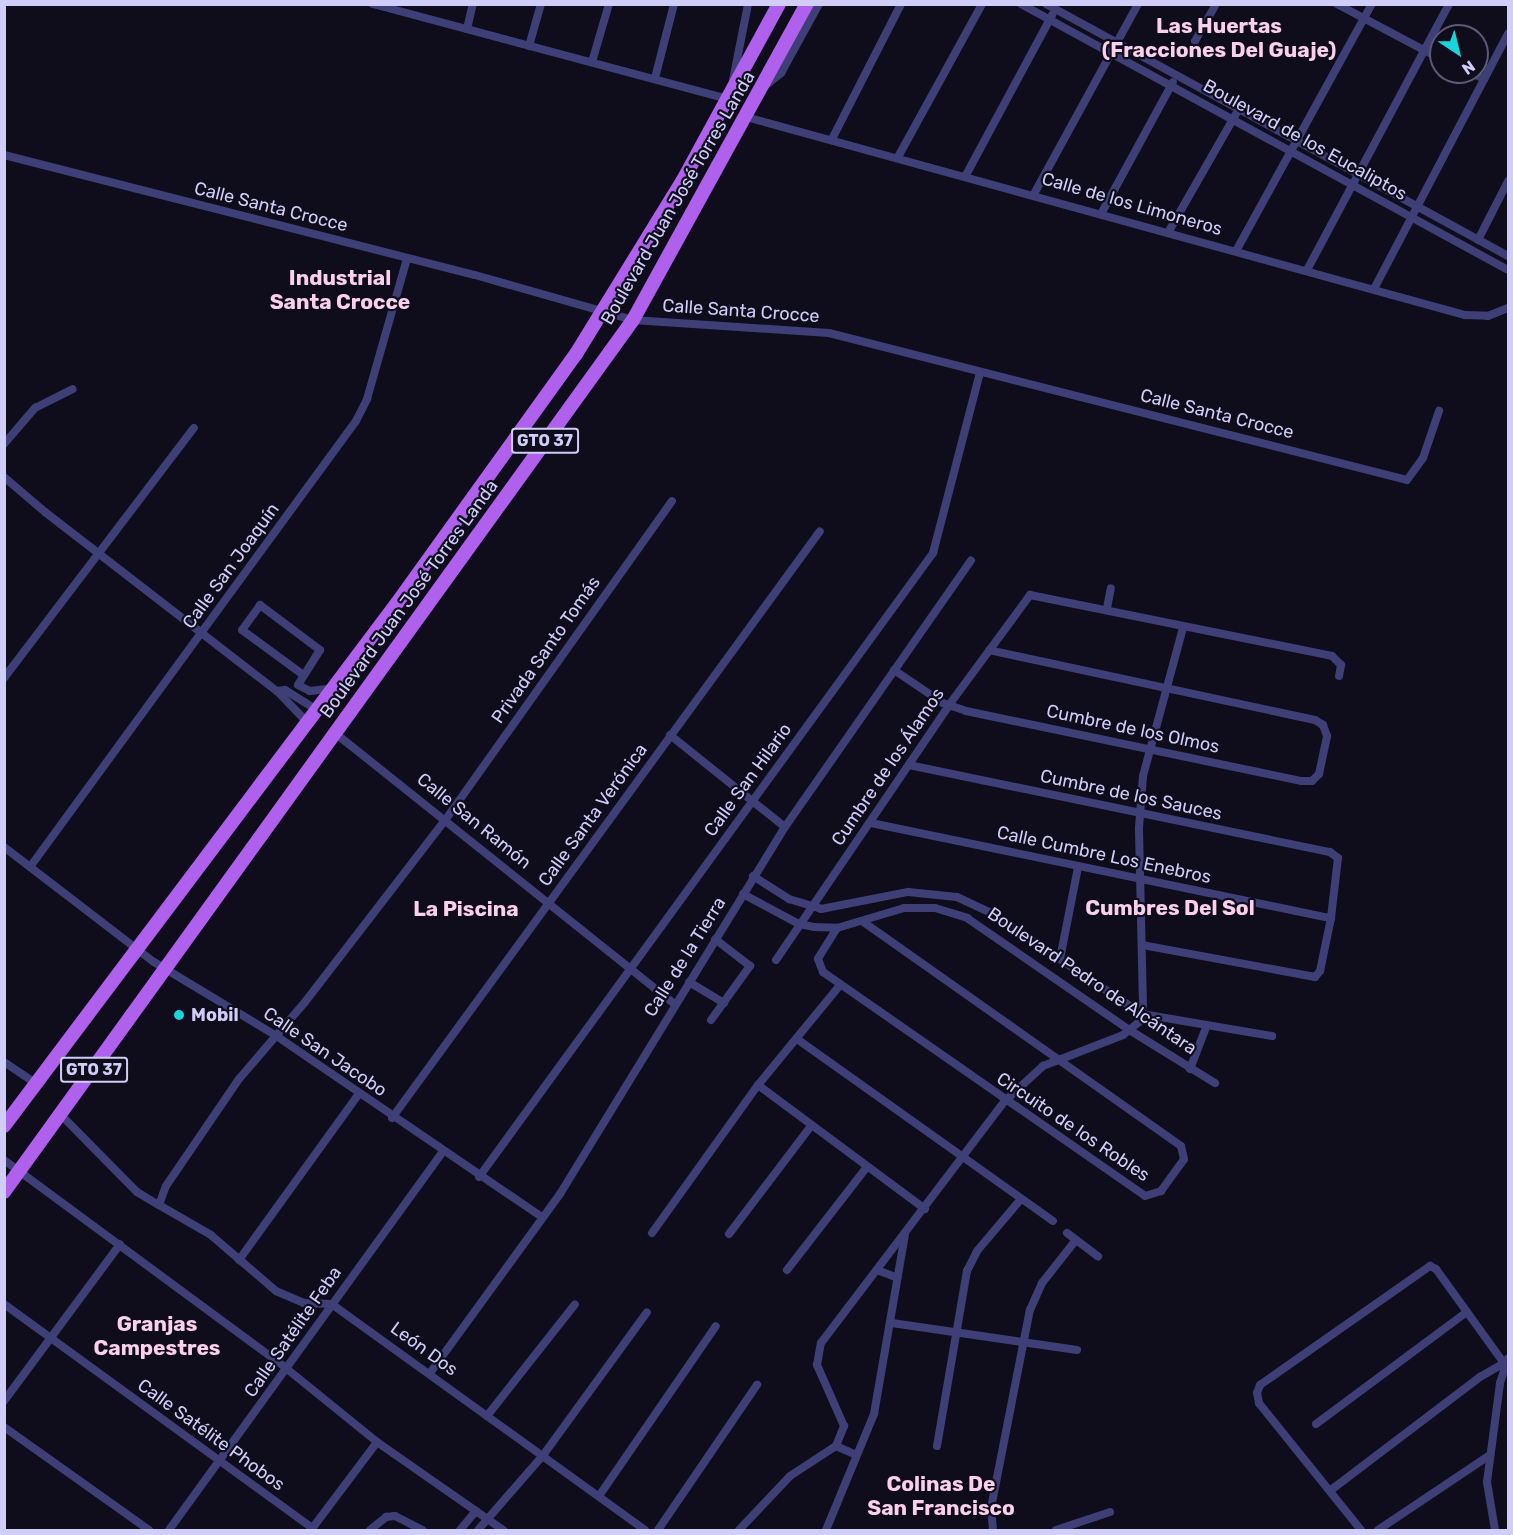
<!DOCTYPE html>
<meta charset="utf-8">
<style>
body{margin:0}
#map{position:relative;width:1513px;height:1535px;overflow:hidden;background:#0f0d1c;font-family:Rubik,sans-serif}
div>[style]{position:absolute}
.street>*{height:8px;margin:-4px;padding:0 4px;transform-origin:4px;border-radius:4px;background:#3e3f76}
.primary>*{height:14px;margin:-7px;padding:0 7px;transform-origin:7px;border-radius:7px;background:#af61ed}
.dots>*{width:16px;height:16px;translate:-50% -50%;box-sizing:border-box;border:3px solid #0f0d1c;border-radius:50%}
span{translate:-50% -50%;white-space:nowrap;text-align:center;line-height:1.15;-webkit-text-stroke:4.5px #0f0d1c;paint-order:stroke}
.shield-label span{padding:2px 4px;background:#0f0d1c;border:2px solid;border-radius:4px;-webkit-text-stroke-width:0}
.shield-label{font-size:16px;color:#d0cef9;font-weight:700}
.street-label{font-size:18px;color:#d0cef9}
.poi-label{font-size:18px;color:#d0cef9;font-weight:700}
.left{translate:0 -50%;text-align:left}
.quarter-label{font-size:21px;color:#fad0ed;font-weight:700}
.frame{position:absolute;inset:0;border:6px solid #d0cef9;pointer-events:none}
.north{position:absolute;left:1429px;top:24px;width:60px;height:60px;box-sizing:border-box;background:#0f0d1c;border:2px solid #5c5a74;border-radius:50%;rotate:145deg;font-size:16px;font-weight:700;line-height:24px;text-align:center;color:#d0cef9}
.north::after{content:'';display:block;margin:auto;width:21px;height:27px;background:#19d5db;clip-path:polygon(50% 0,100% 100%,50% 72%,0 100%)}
</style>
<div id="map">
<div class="street">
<div style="left:373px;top:4px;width:367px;rotate:15deg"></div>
<div style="left:1021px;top:4px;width:555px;rotate:28.64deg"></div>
<div style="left:1046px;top:4px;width:526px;rotate:28.61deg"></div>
<div style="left:1337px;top:4px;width:118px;rotate:27.9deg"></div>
<div style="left:467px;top:29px;width:26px;rotate:-77deg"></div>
<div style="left:1195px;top:41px;width:43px;rotate:-60.4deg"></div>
<div style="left:529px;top:46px;width:44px;rotate:-74.1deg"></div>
<div style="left:592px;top:62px;width:60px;rotate:-73.7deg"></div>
<div style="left:1469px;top:72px;width:17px;rotate:24deg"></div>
<div style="left:655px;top:78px;width:76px;rotate:-75.6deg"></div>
<div style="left:733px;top:80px;width:77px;rotate:-78.8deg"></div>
<div style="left:765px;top:86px;width:21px;rotate:-39deg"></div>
<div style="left:781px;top:73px;width:79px;rotate:-61.2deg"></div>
<div style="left:746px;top:117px;width:746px;rotate:15.4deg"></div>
<div style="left:1465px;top:315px;width:23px;rotate:2deg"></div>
<div style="left:1488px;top:316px;width:22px;rotate:-22deg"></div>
<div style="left:832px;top:139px;width:152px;rotate:-62.9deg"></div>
<div style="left:4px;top:155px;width:486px;rotate:14.3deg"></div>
<div style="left:475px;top:275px;width:164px;rotate:15.9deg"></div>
<div style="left:633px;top:320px;width:196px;rotate:3.8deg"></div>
<div style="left:829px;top:333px;width:596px;rotate:14.27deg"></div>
<div style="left:1407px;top:480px;width:27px;rotate:-54deg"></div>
<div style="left:1423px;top:458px;width:50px;rotate:-71.2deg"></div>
<div style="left:898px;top:157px;width:175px;rotate:-61.2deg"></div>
<div style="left:966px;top:175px;width:182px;rotate:-61.7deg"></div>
<div style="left:1034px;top:194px;width:217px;rotate:-61.3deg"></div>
<div style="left:1101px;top:214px;width:150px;rotate:-61.4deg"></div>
<div style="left:1169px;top:231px;width:135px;rotate:-60.2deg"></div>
<div style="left:1478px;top:240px;width:66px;rotate:-63deg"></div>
<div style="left:1236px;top:251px;width:282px;rotate:-61.2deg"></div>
<div style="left:1307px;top:270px;width:302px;rotate:-61.9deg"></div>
<div style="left:1375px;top:287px;width:286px;rotate:-62.3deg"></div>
<div style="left:4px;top:444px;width:48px;rotate:-49.3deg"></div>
<div style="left:35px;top:408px;width:42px;rotate:-26.6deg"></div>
<div style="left:4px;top:477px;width:54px;rotate:40.5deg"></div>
<div style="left:45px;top:512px;width:293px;rotate:37.7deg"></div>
<div style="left:277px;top:691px;width:43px;rotate:45.9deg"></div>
<div style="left:1107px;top:608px;width:20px;rotate:-79deg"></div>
<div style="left:894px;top:670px;width:59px;rotate:34deg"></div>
<div style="left:943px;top:703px;width:24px;rotate:19deg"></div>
<div style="left:966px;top:711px;width:343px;rotate:11.8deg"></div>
<div style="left:1302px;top:781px;width:10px"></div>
<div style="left:1312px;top:781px;width:10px;rotate:-45deg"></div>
<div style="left:1319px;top:774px;width:39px;rotate:-78deg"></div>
<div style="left:1327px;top:736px;width:12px;rotate:-110deg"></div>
<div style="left:1323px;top:725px;width:9px;rotate:-148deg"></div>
<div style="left:1315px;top:720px;width:333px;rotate:-167.9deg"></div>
<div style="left:302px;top:674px;width:74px;rotate:-143.7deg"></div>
<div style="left:242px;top:630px;width:31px;rotate:-54deg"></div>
<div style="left:260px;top:605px;width:75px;rotate:36.9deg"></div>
<div style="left:320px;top:650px;width:41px;rotate:122.2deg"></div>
<div style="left:298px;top:685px;width:13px;rotate:27deg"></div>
<div style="left:310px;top:691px;width:23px;rotate:-7deg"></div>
<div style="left:4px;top:678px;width:314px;rotate:-52.8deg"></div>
<div style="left:277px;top:691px;width:8px;rotate:-7deg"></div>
<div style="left:285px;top:690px;width:38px;rotate:32deg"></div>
<div style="left:335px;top:733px;width:435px;rotate:38.6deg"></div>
<div style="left:670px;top:735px;width:147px;rotate:38.7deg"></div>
<div style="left:909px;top:765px;width:430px;rotate:11.7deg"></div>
<div style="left:1330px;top:852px;width:10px;rotate:37deg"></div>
<div style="left:1338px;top:858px;width:60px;rotate:96.7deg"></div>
<div style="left:1331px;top:918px;width:54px;rotate:101.7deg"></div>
<div style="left:1320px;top:971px;width:8px;rotate:130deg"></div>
<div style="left:1315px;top:977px;width:175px;rotate:-169.5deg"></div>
<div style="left:871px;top:823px;width:470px;rotate:11.7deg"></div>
<div style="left:4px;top:847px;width:189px;rotate:37.5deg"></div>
<div style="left:154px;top:962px;width:141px;rotate:31.1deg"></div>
<div style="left:275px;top:1035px;width:323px;rotate:34.3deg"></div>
<div style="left:30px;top:867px;width:552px;rotate:-53.84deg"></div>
<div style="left:356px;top:421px;width:25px;rotate:-63deg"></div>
<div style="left:367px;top:399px;width:146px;rotate:-74.1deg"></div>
<div style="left:753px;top:876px;width:43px;rotate:32.6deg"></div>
<div style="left:789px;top:899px;width:34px;rotate:17deg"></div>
<div style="left:821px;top:909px;width:89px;rotate:-11.1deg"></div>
<div style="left:908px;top:892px;width:49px;rotate:5.8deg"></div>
<div style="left:957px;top:897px;width:35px;rotate:25deg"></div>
<div style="left:989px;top:912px;width:184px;rotate:33.7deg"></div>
<div style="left:1142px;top:1014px;width:132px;rotate:9.6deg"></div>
<div style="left:743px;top:894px;width:64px;rotate:28.2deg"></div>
<div style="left:799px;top:924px;width:15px;rotate:11deg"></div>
<div style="left:814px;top:927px;width:23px;rotate:2deg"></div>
<div style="left:837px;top:928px;width:70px;rotate:-16.6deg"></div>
<div style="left:904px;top:908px;width:31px"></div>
<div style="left:935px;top:908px;width:34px;rotate:17deg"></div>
<div style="left:967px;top:918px;width:199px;rotate:34.6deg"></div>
<div style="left:1131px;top:1031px;width:99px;rotate:31.8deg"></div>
<div style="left:837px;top:928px;width:36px;rotate:122deg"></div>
<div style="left:818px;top:959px;width:14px;rotate:69deg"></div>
<div style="left:823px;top:972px;width:392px;rotate:34.8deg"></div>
<div style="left:1145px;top:1196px;width:17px;rotate:-17deg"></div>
<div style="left:1161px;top:1191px;width:39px;rotate:-54deg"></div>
<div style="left:1184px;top:1159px;width:13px;rotate:-103deg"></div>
<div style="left:1181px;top:1146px;width:390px;rotate:-144.8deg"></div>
<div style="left:1060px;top:959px;width:94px;rotate:-78.9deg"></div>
<div style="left:776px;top:960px;width:308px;rotate:-55.8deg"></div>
<div style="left:949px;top:705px;width:137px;rotate:-53.6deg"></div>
<div style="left:1030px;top:595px;width:308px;rotate:11.4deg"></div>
<div style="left:1332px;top:656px;width:13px;rotate:45deg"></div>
<div style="left:1341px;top:665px;width:11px;rotate:100deg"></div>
<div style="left:689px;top:982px;width:41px;rotate:31deg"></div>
<div style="left:711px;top:1020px;width:67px;rotate:-54.2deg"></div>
<div style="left:750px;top:966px;width:44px;rotate:-142.4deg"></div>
<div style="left:797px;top:1039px;width:314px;rotate:35.4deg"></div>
<div style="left:4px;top:1062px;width:37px;rotate:34deg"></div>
<div style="left:1190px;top:1069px;width:47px;rotate:-68.9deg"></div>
<div style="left:758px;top:1085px;width:208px;rotate:36.6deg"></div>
<div style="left:61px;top:1115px;width:108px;rotate:45.4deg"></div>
<div style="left:137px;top:1192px;width:26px;rotate:31deg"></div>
<div style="left:392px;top:1118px;width:726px;rotate:-53.9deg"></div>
<div style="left:4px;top:1160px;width:352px;rotate:36.4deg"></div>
<div style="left:287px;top:1369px;width:116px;rotate:39deg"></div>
<div style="left:377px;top:1442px;width:154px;rotate:34.9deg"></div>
<div style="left:479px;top:1177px;width:772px;rotate:-53.96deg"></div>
<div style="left:933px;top:553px;width:186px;rotate:-75.4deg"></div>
<div style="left:652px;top:1233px;width:182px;rotate:-54.4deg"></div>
<div style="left:758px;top:1085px;width:129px;rotate:-50.6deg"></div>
<div style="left:1067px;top:1233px;width:39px;rotate:37deg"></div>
<div style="left:729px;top:1234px;width:136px;rotate:-52.8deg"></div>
<div style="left:239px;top:1260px;width:203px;rotate:-54.2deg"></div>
<div style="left:787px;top:1270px;width:130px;rotate:-52.2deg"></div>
<div style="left:877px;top:1270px;width:22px;rotate:21deg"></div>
<div style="left:4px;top:1304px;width:381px;rotate:36deg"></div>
<div style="left:892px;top:1323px;width:187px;rotate:8.3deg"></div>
<div style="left:430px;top:1373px;width:221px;rotate:-54deg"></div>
<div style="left:560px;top:1194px;width:430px;rotate:-58.5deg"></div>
<div style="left:785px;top:827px;width:325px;rotate:-55.1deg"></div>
<div style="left:4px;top:1401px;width:195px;rotate:-53.5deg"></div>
<div style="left:487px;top:1416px;width:142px;rotate:-51.8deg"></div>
<div style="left:1316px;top:1424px;width:188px;rotate:-36.6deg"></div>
<div style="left:4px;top:1427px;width:178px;rotate:35.4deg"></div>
<div style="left:836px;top:1446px;width:22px;rotate:24deg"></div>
<div style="left:937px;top:1446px;width:178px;rotate:-80.3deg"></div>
<div style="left:967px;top:1271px;width:22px;rotate:-63deg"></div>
<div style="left:977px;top:1251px;width:68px;rotate:-49.8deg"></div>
<div style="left:1331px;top:1490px;width:187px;rotate:-37.2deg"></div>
<div style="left:1480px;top:1377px;width:30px;rotate:-30deg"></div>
<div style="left:599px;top:1496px;width:206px;rotate:-55.5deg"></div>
<div style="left:169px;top:1530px;width:467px;rotate:-54.1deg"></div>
<div style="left:311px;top:1530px;width:110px;rotate:-53.1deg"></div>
<div style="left:370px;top:1530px;width:21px;rotate:-39deg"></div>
<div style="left:386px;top:1517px;width:9px;rotate:-6deg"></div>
<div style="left:395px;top:1516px;width:31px;rotate:27deg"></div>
<div style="left:460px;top:1530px;width:25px;rotate:-50deg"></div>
<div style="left:478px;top:1530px;width:101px;rotate:-49deg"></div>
<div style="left:544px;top:1454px;width:175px;rotate:-54deg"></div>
<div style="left:645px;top:1530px;width:386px;rotate:-144.2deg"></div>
<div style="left:332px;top:1304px;width:28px;rotate:-178deg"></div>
<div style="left:304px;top:1303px;width:30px;rotate:-157deg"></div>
<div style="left:276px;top:1291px;width:86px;rotate:-139.3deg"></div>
<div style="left:211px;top:1235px;width:60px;rotate:-150deg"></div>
<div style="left:159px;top:1205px;width:20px;rotate:-70deg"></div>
<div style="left:166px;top:1186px;width:130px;rotate:-55.7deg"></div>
<div style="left:239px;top:1079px;width:101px;rotate:-49.4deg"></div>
<div style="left:305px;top:1002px;width:231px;rotate:-52.4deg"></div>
<div style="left:446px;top:819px;width:390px;rotate:-54.6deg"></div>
<div style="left:658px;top:1530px;width:176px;rotate:-55.7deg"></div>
<div style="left:739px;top:1530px;width:74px;rotate:-46.6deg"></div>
<div style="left:790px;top:1476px;width:55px;rotate:-33.1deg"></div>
<div style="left:836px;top:1446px;width:22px;rotate:-68deg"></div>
<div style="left:844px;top:1426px;width:67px;rotate:-113.9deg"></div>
<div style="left:817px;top:1365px;width:22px;rotate:-80deg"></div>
<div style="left:821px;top:1343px;width:304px;rotate:-52.8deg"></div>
<div style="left:1005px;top:1101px;width:52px;rotate:-42.6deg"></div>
<div style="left:1043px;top:1066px;width:86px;rotate:-21.2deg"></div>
<div style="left:1123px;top:1035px;width:21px;rotate:-39deg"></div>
<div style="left:1139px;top:1022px;width:16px;rotate:-76deg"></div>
<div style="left:1143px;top:1006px;width:178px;rotate:-91.3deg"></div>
<div style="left:1139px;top:828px;width:52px;rotate:-85.6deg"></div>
<div style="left:1143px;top:776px;width:153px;rotate:-74.9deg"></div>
<div style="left:826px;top:1530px;width:126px;rotate:-67.5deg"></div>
<div style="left:874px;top:1414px;width:182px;rotate:-80.2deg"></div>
<div style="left:993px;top:1530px;width:22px;rotate:-95deg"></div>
<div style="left:991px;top:1508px;width:202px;rotate:-78.9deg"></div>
<div style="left:1030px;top:1310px;width:30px;rotate:-66deg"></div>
<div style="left:1042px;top:1283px;width:55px;rotate:-51.7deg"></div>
<div style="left:1056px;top:1530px;width:57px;rotate:-18.4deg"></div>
<div style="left:1361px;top:1530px;width:163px;rotate:-128.8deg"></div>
<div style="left:1259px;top:1403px;width:10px;rotate:-101deg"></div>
<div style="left:1257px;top:1393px;width:9px;rotate:-69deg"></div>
<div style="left:1260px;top:1385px;width:208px;rotate:-35deg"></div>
<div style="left:1430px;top:1266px;width:7px;rotate:27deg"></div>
<div style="left:1436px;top:1269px;width:115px;rotate:54.2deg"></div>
<div style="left:1378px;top:1530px;width:135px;rotate:-33.8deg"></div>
<div style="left:1495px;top:1530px;width:49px;rotate:-99.5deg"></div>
<div style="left:1487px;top:1482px;width:100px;rotate:-82.5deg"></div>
<div style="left:1500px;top:1383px;width:26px;rotate:-72deg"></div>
</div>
<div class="primary">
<div style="left:4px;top:1126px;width:654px;rotate:-53.08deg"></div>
<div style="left:397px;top:603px;width:307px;rotate:-54.3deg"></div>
<div style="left:576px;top:354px;width:204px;rotate:-58.4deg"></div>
<div style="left:683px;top:180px;width:200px;rotate:-61.4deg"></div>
<div style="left:4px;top:1192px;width:1075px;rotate:-54.2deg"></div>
<div style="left:633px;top:320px;width:361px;rotate:-61.2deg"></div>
</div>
<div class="dots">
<div style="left:179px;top:1015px;background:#19d5db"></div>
</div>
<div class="shield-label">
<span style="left:545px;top:441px">GTO 37</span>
<span style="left:94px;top:1070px">GTO 37</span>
</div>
<div class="street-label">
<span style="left:1305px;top:140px;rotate:29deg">Boulevard de los Eucaliptos</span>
<span style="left:678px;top:198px;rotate:-60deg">Boulevard Juan José Torres Landa</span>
<span style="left:1132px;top:204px;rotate:16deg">Calle de los Limoneros</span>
<span style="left:271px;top:207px;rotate:14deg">Calle Santa Crocce</span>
<span style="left:741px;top:311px;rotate:4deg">Calle Santa Crocce</span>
<span style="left:1217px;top:414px;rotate:14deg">Calle Santa Crocce</span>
<span style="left:231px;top:566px;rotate:-54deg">Calle San Joaquín</span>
<span style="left:409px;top:599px;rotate:-54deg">Boulevard Juan José Torres Landa</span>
<span style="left:546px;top:650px;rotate:-55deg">Privada Santo Tomás</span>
<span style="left:1133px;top:729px;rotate:12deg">Cumbre de los Olmos</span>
<span style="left:888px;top:767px;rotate:-56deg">Cumbre de los Álamos</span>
<span style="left:748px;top:780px;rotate:-54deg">Calle San Hilario</span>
<span style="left:1131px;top:795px;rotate:12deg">Cumbre de los Sauces</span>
<span style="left:593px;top:815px;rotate:-54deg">Calle Santa Verónica</span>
<span style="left:474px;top:821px;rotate:39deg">Calle San Ramón</span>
<span style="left:1104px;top:855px;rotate:12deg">Calle Cumbre Los Enebros</span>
<span style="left:685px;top:957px;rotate:-58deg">Calle de la Tierra</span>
<span style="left:1092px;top:981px;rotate:34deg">Boulevard Pedro de Alcántara</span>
<span style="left:325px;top:1052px;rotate:34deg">Calle San Jacobo</span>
<span style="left:1073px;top:1127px;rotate:34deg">Circuito de los Robles</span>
<span style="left:293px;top:1332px;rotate:-55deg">Calle Satélite Feba</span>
<span style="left:424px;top:1349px;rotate:36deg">León Dos</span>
<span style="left:211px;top:1435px;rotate:36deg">Calle Satélite Phobos</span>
</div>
<div class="poi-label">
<span class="left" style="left:191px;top:1015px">Mobil</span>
</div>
<div class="quarter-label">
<span style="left:1219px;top:38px">Las Huertas<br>(Fracciones Del Guaje)</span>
<span style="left:340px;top:290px">Industrial<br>Santa Crocce</span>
<span style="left:1170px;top:908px">Cumbres Del Sol</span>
<span style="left:466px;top:909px">La Piscina</span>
<span style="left:157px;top:1336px">Granjas<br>Campestres</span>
<span style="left:941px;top:1496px">Colinas De<br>San Francisco</span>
</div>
<div class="frame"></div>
<div class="north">N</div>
</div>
